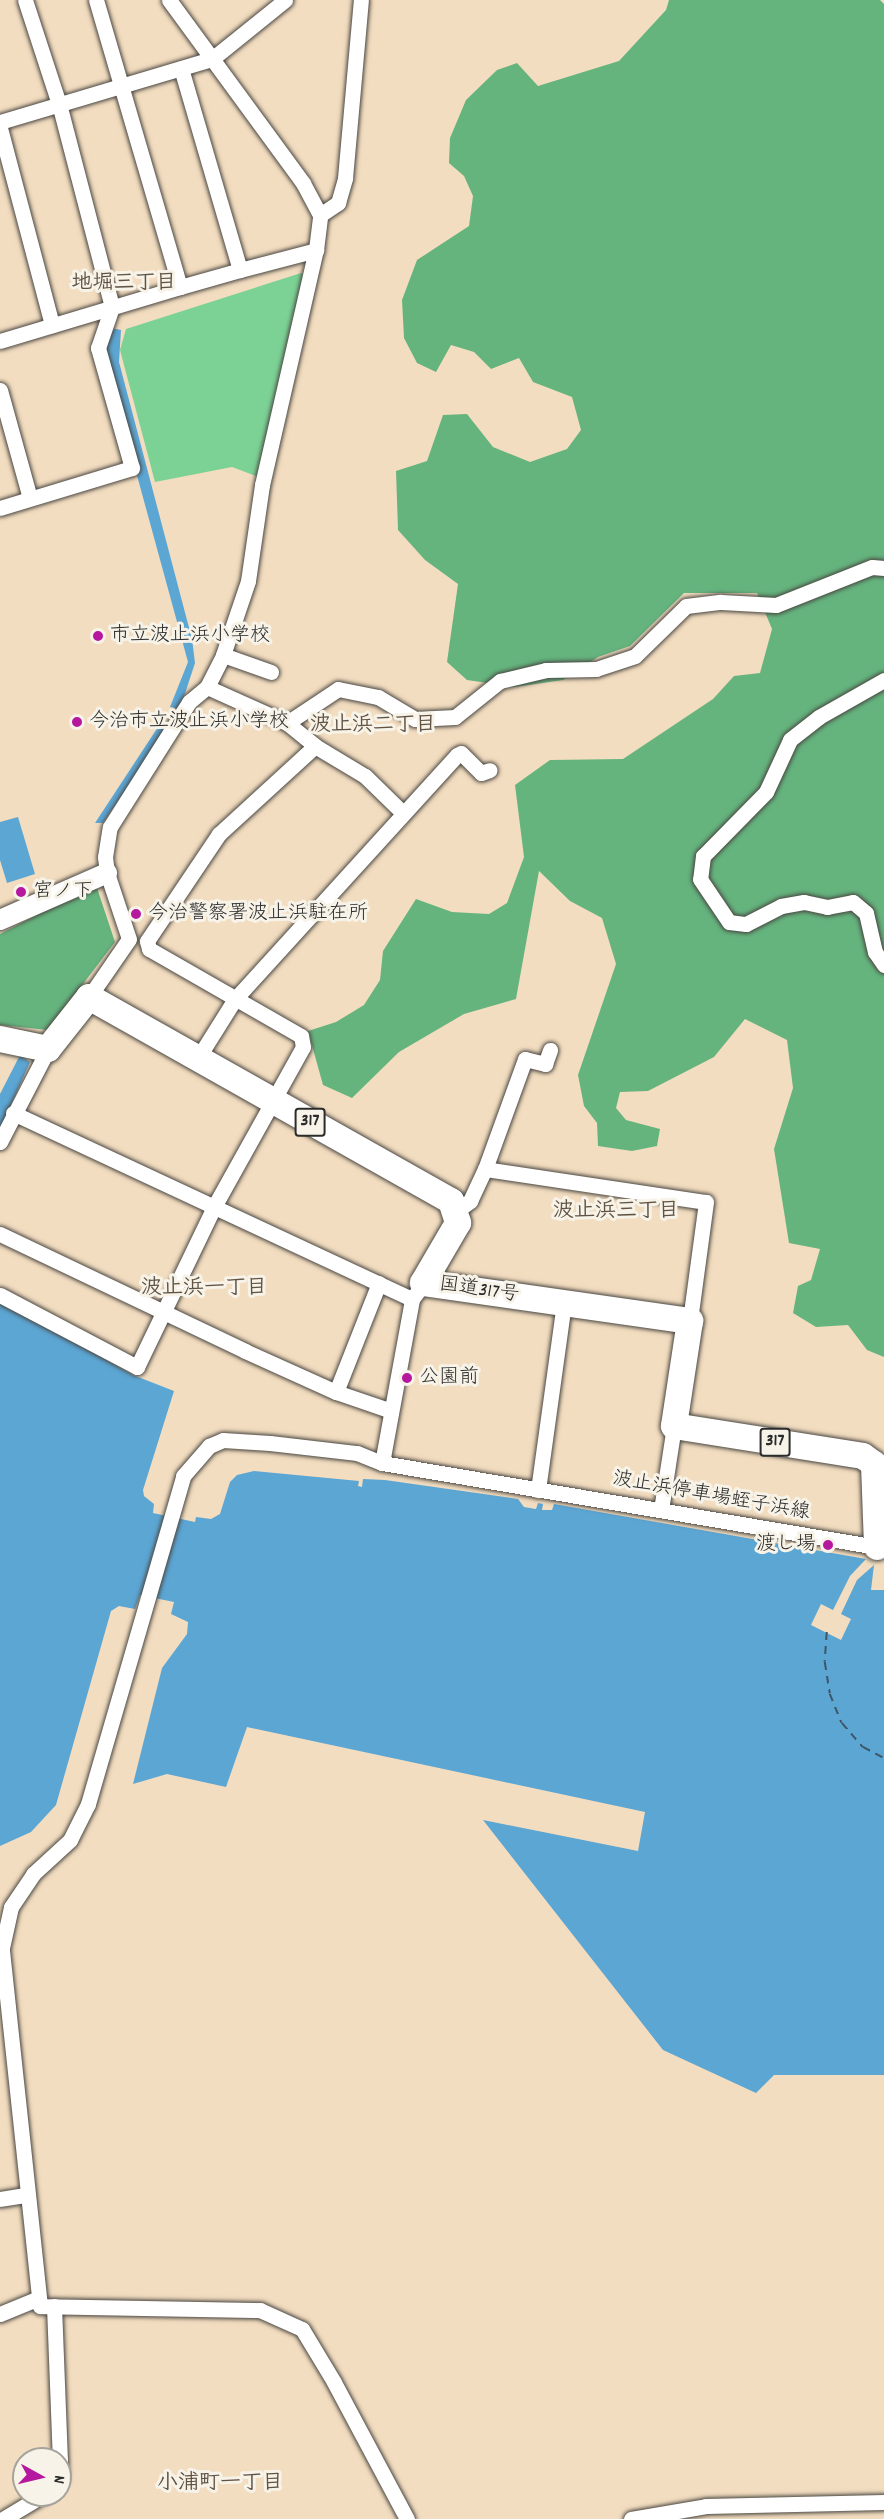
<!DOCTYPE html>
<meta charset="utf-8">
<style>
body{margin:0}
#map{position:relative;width:884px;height:2519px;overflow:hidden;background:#f3ddc0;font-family:Dekko,"Klee One",sans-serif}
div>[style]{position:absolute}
.green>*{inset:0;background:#7cd295}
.forest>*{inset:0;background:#65b47e}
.water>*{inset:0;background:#5ca6d4}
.pier>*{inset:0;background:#f3ddc0}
.ferry>*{height:1.5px;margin-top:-0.75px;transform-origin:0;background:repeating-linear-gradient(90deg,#3c5666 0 8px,transparent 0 14px)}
.roads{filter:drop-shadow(0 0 2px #494641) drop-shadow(0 0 2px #494641)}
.minor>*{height:15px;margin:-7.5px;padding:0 7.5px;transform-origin:7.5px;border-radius:7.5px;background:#fff}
.tertiary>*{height:20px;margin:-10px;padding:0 10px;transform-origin:10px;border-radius:10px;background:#fff}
.trunk>*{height:26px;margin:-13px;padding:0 13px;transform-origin:13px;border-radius:13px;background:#fff}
.dots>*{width:16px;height:16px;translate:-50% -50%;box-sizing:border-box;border:3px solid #f7f3e8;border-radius:50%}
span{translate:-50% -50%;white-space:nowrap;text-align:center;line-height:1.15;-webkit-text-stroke:6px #f7f3e8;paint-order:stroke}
.shield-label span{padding:2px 4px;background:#f7f3e8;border:2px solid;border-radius:4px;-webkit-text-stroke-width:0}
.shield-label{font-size:18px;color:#2b2b2b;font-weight:700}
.poi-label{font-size:20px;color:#2b2b2b}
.left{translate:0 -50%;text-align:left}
.right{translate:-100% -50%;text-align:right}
.street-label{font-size:20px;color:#2b2b2b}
.neighbourhood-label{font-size:21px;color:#615343;font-weight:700}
.north{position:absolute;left:12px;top:2447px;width:60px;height:60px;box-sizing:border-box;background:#f7f3e8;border:2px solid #a5a39c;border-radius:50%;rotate:98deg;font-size:16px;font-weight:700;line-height:24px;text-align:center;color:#2b2b2b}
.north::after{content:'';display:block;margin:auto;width:21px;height:27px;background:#b5179e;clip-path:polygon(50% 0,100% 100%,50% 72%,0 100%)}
</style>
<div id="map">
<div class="green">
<div style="clip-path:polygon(301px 273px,305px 276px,259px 477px,232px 467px,155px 482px,120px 350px,126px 329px)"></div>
</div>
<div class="forest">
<div style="clip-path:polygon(669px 0,880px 0,884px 4px,884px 1357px,867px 1350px,848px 1325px,816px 1327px,793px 1313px,798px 1286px,811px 1280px,820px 1249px,789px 1243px,774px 1149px,793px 1088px,787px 1040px,745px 1019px,714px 1057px,648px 1091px,620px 1092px,616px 1108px,626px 1120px,660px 1129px,657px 1146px,632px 1151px,598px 1146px,597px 1123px,584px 1106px,578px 1075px,616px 964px,602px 918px,570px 901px,539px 871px,516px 999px,464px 1014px,399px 1052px,352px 1098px,323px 1085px,308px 1031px,336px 1022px,364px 1005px,380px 980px,383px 951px,416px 899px,452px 912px,489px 914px,507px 903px,524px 857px,515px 785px,550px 760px,623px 759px,713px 699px,734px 676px,760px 673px,772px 629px,757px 593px,684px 593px,630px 646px,598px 657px,563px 680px,515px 687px,467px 680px,447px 662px,458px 584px,425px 560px,398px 530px,396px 471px,427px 461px,443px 415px,467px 414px,493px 447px,530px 462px,567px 449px,581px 430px,572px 397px,533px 382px,519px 358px,491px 369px,474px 352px,451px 345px,436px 372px,417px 363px,404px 338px,402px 300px,417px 260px,469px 226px,473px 196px,464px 176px,449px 163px,450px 138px,466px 100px,497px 70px,517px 63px,538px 86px,619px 61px,666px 10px)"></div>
<div style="clip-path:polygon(96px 885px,115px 942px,48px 1030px,0 1025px,0 934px)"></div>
</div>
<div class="water">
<div style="clip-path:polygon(111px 328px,121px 330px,119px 362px,192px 639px,195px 663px,180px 709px,170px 707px,188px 662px,109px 373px,103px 346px)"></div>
<div style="clip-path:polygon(160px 724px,167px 728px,103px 823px,95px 823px)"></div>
<div style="clip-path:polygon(18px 817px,35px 874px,7px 883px,0 860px,0 822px)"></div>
<div style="clip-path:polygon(20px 1055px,30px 1062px,0 1130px,0 1094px)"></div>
<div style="clip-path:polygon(0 1299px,133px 1375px,174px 1391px,143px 1490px,144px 1496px,154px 1504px,153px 1513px,195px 1522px,196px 1517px,211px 1519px,220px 1514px,230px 1482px,237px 1475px,254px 1471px,359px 1481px,358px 1486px,362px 1487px,363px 1479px,385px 1480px,518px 1499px,524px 1507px,536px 1509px,538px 1503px,543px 1504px,542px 1510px,552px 1510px,554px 1504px,866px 1559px,874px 1565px,871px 1590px,884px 1590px,884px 2075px,774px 2075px,756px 2093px,663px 2050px,483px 1820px,638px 1851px,645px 1812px,247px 1727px,226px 1787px,167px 1774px,133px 1784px,162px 1668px,187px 1634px,188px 1622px,171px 1614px,174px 1602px,140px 1595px,135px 1609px,119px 1606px,111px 1611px,56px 1805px,31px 1832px,0 1846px)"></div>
</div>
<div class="pier">
<div style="clip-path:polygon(866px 1559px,874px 1565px,857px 1580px,841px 1614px,851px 1619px,841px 1640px,811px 1625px,821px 1604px,833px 1610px,850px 1576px)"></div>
</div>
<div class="ferry">
<div style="left:827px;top:1632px;width:30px;rotate:94deg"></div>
<div style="left:825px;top:1662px;width:32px;rotate:81deg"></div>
<div style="left:830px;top:1694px;width:31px;rotate:68deg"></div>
<div style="left:842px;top:1723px;width:32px;rotate:49deg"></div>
<div style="left:863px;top:1747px;width:24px;rotate:28deg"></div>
</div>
<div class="roads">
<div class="minor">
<div style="left:0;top:122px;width:221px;rotate:-16.6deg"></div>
<div style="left:212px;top:59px;width:94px;rotate:-38.9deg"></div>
<div style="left:0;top:128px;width:204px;rotate:75.2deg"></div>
<div style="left:320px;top:215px;width:22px;rotate:-34deg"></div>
<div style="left:338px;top:203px;width:26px;rotate:-74deg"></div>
<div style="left:345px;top:178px;width:179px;rotate:-84.9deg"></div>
<div style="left:240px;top:270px;width:79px;rotate:-14.7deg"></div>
<div style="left:180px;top:287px;width:62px;rotate:-15.8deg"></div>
<div style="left:240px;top:270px;width:210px;rotate:-106.3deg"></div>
<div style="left:0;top:341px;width:188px;rotate:-16.7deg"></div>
<div style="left:180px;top:287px;width:299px;rotate:-106.3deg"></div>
<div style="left:0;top:390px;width:112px;rotate:74.5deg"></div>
<div style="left:0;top:508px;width:138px;rotate:-16.9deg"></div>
<div style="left:132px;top:468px;width:125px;rotate:-105.8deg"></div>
<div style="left:98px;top:348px;width:43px;rotate:-71.1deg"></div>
<div style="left:112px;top:307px;width:210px;rotate:-104.6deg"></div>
<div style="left:59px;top:104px;width:109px;rotate:-108.1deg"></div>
<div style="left:223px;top:655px;width:51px;rotate:19.5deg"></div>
<div style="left:884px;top:680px;width:75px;rotate:150.4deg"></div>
<div style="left:819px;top:717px;width:37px;rotate:142deg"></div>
<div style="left:790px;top:740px;width:57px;rotate:114.8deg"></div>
<div style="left:766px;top:792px;width:90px;rotate:134.5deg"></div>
<div style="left:703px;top:856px;width:23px;rotate:97deg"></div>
<div style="left:700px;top:879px;width:52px;rotate:56deg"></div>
<div style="left:729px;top:922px;width:17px;rotate:7deg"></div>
<div style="left:746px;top:924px;width:39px;rotate:-27deg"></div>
<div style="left:781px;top:906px;width:23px;rotate:-10deg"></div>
<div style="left:804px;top:902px;width:24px;rotate:12deg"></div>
<div style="left:827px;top:907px;width:26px;rotate:-11deg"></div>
<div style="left:853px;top:902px;width:17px;rotate:40deg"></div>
<div style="left:866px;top:913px;width:40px;rotate:77deg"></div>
<div style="left:875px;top:952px;width:16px;rotate:55deg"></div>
<div style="left:207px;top:687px;width:88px;rotate:24.2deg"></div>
<div style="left:287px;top:723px;width:36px;rotate:39deg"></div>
<div style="left:315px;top:746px;width:58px;rotate:31deg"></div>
<div style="left:365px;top:776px;width:52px;rotate:44.2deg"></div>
<div style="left:287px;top:723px;width:61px;rotate:-33.7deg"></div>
<div style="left:338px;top:689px;width:41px;rotate:11.3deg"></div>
<div style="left:378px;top:697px;width:43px;rotate:30.7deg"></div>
<div style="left:415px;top:719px;width:40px;rotate:-2.9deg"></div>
<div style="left:455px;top:717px;width:58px;rotate:-38.7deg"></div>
<div style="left:500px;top:681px;width:47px;rotate:-13.4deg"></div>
<div style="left:546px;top:670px;width:50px;rotate:-1.1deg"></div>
<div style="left:596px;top:669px;width:41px;rotate:-18.4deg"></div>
<div style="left:635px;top:656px;width:71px;rotate:-44.4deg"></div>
<div style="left:686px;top:606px;width:35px;rotate:-7deg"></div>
<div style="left:721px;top:602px;width:55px;rotate:3.1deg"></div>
<div style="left:776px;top:605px;width:103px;rotate:-21.6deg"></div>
<div style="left:872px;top:567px;width:12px;rotate:5deg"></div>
<div style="left:147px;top:941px;width:129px;rotate:-56.1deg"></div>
<div style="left:219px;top:834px;width:130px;rotate:-42.5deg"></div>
<div style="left:89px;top:997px;width:70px;rotate:-55.4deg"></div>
<div style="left:129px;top:939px;width:70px;rotate:-108.4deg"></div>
<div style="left:107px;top:873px;width:16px;rotate:-97deg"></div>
<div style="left:105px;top:857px;width:30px;rotate:-81deg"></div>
<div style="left:110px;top:827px;width:148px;rotate:-57.7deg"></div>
<div style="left:189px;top:702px;width:23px;rotate:-40deg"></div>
<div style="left:207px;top:687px;width:36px;rotate:-63deg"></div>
<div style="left:223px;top:655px;width:78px;rotate:-71.3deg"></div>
<div style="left:248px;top:581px;width:97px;rotate:-81.7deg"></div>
<div style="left:262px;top:485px;width:241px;rotate:-77.1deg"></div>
<div style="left:316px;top:250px;width:35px;rotate:-83deg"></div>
<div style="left:320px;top:215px;width:36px;rotate:-118deg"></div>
<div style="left:303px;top:183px;width:227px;rotate:-126.2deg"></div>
<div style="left:198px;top:1058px;width:70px;rotate:-57.9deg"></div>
<div style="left:235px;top:999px;width:330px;rotate:-47.7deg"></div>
<div style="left:457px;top:755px;width:4px;rotate:-27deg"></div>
<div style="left:461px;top:753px;width:28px;rotate:45deg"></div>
<div style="left:481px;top:773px;width:9px;rotate:-18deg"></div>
<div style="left:13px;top:1113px;width:440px;rotate:25deg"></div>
<div style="left:0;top:1142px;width:105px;rotate:-62.7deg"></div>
<div style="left:485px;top:1169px;width:117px;rotate:-70deg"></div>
<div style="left:525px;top:1059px;width:21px;rotate:14deg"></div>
<div style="left:545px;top:1064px;width:15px;rotate:-70deg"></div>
<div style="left:455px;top:1212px;width:19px;rotate:-36deg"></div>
<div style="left:470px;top:1201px;width:35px;rotate:-65deg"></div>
<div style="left:485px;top:1169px;width:223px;rotate:8.5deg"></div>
<div style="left:706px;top:1202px;width:120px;rotate:97.7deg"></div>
<div style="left:0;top:1234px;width:272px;rotate:25.5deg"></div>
<div style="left:245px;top:1351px;width:100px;rotate:24.3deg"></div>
<div style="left:336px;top:1392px;width:56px;rotate:18.8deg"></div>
<div style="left:0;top:1295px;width:155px;rotate:27.7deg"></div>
<div style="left:137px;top:1367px;width:180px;rotate:-64.3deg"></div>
<div style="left:215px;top:1205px;width:181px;rotate:-60.9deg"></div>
<div style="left:303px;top:1047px;width:11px;rotate:-100deg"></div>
<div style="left:301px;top:1036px;width:175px;rotate:-150.2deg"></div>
<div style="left:149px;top:949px;width:8px;rotate:-104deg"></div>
<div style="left:336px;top:1392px;width:117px;rotate:-68.5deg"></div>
<div style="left:382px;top:1463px;width:167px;rotate:-79.6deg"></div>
<div style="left:412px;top:1299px;width:10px;rotate:-53deg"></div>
<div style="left:538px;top:1490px;width:189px;rotate:-82.1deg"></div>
<div style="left:661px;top:1510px;width:85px;rotate:-81.2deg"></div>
<div style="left:0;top:2199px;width:26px;rotate:-9deg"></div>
<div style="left:54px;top:2306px;width:153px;rotate:87.8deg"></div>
<div style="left:0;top:2314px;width:42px;rotate:-22.3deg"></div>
<div style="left:60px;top:2460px;width:18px;rotate:90deg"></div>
<div style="left:3px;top:2519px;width:47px;rotate:-31deg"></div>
<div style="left:407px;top:2519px;width:155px;rotate:-118.1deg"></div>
<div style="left:334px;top:2382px;width:62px;rotate:-121.1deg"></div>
<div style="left:302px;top:2329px;width:46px;rotate:-155.7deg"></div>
<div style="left:260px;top:2310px;width:220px;rotate:-179deg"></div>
<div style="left:40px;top:2306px;width:360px;rotate:-96.1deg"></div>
<div style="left:2px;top:1948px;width:42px;rotate:-77.6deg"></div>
<div style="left:11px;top:1907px;width:40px;rotate:-56deg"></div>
<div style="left:33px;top:1874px;width:50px;rotate:-42.6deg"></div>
<div style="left:70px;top:1840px;width:40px;rotate:-63.4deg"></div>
<div style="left:88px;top:1804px;width:341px;rotate:-73.8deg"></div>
<div style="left:183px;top:1476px;width:40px;rotate:-49deg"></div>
<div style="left:209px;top:1446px;width:15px;rotate:-23deg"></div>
<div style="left:223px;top:1440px;width:47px;rotate:3.7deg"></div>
<div style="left:270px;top:1443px;width:88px;rotate:6.6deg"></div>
<div style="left:357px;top:1453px;width:27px;rotate:22deg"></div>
<div style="left:382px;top:1463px;width:502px;rotate:9.63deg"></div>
<div style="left:631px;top:2519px;width:76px;rotate:-9.8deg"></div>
<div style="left:706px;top:2506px;width:178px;rotate:-1.3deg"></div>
</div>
<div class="tertiary">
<div style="left:0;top:920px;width:117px;rotate:-23.7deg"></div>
</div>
<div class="trunk">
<div style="left:0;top:1039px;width:49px;rotate:11.8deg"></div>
<div style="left:48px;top:1049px;width:66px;rotate:-51.7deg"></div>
<div style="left:89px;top:997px;width:416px;rotate:29.4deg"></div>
<div style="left:451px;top:1201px;width:23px;rotate:72deg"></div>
<div style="left:458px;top:1223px;width:69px;rotate:120.3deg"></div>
<div style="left:423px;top:1283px;width:270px;rotate:8.1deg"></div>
<div style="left:690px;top:1321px;width:106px;rotate:98.7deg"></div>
<div style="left:674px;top:1426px;width:191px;rotate:9deg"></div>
<div style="left:863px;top:1456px;width:14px;rotate:36deg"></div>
<div style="left:874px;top:1464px;width:83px;rotate:87.9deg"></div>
</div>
</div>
<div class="dots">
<div style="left:98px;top:636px;background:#b5179e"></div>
<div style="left:77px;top:722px;background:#b5179e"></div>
<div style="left:21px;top:892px;background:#b5179e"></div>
<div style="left:136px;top:914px;background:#b5179e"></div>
<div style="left:407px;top:1378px;background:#b5179e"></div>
<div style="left:828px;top:1545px;background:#b5179e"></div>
</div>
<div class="shield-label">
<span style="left:310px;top:1122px">317</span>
<span style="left:775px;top:1442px">317</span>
</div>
<div class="poi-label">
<span class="left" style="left:110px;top:636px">市立波止浜小学校</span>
<span class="left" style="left:89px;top:722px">今治市立波止浜小学校</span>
<span class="left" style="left:33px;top:892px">宮ノ下</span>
<span class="left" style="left:148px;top:914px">今治警察署波止浜駐在所</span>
<span class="left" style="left:419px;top:1378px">公園前</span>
<span class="right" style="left:816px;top:1545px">渡し場</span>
</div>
<div class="street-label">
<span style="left:479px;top:1291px;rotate:8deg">国道317号</span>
<span style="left:711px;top:1497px;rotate:10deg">波止浜停車場蛭子浜線</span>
</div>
<div class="neighbourhood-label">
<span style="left:124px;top:284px">地堀三丁目</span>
<span style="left:373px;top:726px">波止浜二丁目</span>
<span style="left:616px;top:1212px">波止浜三丁目</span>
<span style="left:204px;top:1289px">波止浜一丁目</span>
<span style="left:220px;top:2484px">小浦町一丁目</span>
</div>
<div class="north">N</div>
</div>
